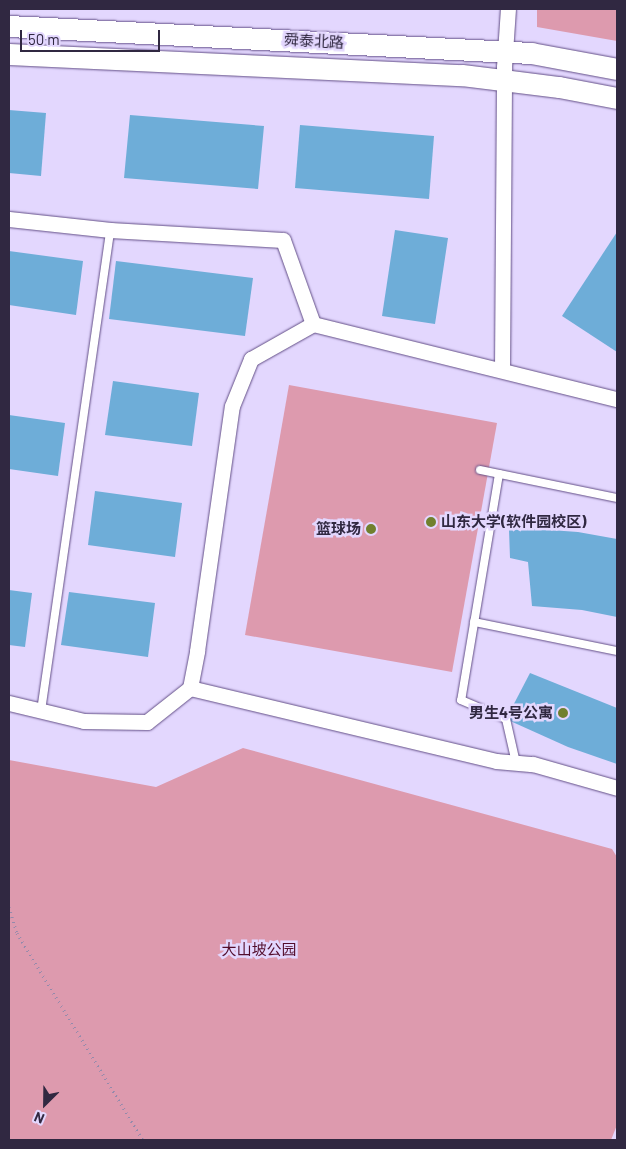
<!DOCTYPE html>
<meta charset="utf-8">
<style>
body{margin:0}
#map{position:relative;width:626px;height:1149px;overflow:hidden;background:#e3d7fe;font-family:Barlow,"Noto Sans SC",sans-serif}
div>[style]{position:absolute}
.green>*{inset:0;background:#dd9aae}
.building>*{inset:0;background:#6eadd8}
.path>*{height:3px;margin-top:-1.5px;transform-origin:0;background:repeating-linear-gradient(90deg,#948aab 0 1px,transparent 0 5px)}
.roads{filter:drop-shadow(0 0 1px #634f87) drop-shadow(0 0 1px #634f87)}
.service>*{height:8px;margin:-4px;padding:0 4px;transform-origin:4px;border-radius:4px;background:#fff}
.minor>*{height:15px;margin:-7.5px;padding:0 7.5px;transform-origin:7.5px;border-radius:7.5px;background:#fff}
.secondary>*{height:21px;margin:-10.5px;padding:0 10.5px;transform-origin:10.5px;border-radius:10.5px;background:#fff}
.dots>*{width:14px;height:14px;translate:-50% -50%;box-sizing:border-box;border:2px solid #e3d7fe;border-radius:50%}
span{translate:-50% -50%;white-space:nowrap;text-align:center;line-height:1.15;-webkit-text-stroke:5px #e3d7fe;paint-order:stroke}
.street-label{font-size:15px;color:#302841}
.poi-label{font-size:15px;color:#302841;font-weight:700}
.left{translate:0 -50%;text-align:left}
.right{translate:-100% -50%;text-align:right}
.park-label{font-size:15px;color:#530d2c}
.frame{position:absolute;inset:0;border:10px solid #302841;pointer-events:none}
.north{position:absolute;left:20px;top:1079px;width:50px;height:50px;-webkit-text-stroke:4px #e3d7fe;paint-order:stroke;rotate:203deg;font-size:14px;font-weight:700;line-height:20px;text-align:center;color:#302841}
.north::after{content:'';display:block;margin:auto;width:18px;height:22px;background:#302841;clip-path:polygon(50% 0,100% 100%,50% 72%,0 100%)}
.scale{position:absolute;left:20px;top:30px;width:140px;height:22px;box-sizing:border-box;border:2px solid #302841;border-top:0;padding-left:6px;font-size:15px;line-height:18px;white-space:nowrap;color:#302841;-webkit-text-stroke:4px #e3d7fe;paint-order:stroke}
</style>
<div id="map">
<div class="green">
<div style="clip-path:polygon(537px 9px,617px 9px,617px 41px,537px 27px)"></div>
<div style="clip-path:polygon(289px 385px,497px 423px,452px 672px,245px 635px)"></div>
<div style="clip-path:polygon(243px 748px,612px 849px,617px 857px,617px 1125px,611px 1140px,9px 1140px,9px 760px,156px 787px)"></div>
</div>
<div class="building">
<div style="clip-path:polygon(9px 110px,46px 113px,41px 176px,9px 173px)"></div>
<div style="clip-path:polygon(130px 115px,264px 126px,258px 189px,124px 178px)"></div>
<div style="clip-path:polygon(300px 125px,434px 136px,429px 199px,295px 188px)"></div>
<div style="clip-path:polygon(395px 230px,448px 238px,435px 324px,382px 316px)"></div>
<div style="clip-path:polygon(617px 232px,617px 352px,562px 316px)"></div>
<div style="clip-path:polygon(9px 251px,83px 261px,76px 315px,9px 305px)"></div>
<div style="clip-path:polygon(116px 261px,253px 278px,245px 336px,109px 319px)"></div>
<div style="clip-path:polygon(113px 381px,199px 393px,192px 446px,105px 435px)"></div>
<div style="clip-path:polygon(9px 415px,65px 423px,58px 476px,9px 469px)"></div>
<div style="clip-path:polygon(95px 491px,182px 503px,175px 557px,88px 545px)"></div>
<div style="clip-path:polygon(536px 529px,578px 532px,617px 539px,617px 617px,582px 610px,532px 606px,528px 562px,510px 558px,509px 530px)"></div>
<div style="clip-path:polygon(9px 590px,32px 593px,25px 647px,9px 645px)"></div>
<div style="clip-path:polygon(69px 592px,155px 603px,148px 657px,61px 645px)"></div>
<div style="clip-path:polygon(530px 673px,617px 708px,617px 764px,568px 747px,506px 719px)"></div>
</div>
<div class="path">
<div style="left:9px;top:907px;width:27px;rotate:73deg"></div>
<div style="left:17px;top:933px;width:242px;rotate:58.7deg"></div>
</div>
<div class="roads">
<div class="service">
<div style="left:480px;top:470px;width:140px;rotate:11.6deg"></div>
<div style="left:499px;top:474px;width:229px;rotate:99.5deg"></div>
<div style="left:461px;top:700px;width:49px;rotate:22.9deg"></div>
<div style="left:506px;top:719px;width:45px;rotate:77.2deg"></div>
<div style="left:474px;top:622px;width:146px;rotate:11.5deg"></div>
<div style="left:41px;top:711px;width:486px;rotate:-81.8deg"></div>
</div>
<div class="minor">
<div style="left:9px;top:219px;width:102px;rotate:6.2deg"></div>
<div style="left:110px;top:230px;width:173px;rotate:3.3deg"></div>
<div style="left:283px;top:240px;width:89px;rotate:70.3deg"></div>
<div style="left:502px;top:370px;width:303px;rotate:-89.6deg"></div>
<div style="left:504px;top:67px;width:58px;rotate:-86.1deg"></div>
<div style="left:190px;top:688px;width:315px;rotate:13.4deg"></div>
<div style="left:496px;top:761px;width:37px;rotate:5deg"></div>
<div style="left:533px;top:764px;width:87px;rotate:15.9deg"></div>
<div style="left:9px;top:703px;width:77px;rotate:13.5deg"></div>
<div style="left:84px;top:721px;width:63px;rotate:0.9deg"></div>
<div style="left:147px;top:722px;width:55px;rotate:-38.3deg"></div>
<div style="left:190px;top:688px;width:38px;rotate:-79deg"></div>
<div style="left:197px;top:651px;width:247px;rotate:-81.9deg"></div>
<div style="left:232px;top:406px;width:51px;rotate:-68deg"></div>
<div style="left:251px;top:359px;width:71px;rotate:-29.4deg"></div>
<div style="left:313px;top:324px;width:313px;rotate:13.9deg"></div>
</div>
<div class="secondary">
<div style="left:9px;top:26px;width:523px;rotate:2.96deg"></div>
<div style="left:531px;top:53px;width:87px;rotate:10.5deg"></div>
<div style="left:9px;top:54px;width:453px;rotate:2.7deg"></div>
<div style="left:462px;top:75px;width:98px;rotate:7.1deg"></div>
<div style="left:559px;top:87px;width:59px;rotate:10.7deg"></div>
</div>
</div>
<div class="dots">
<div style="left:431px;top:522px;background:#70802e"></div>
<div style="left:371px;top:529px;background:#70802e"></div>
<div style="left:563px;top:713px;background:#70802e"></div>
</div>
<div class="street-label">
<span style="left:314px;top:41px;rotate:3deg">舜泰北路</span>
</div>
<div class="poi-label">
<span class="left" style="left:441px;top:522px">山东大学(软件园校区)</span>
<span class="right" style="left:361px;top:529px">篮球场</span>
<span class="right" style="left:553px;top:713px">男生4号公寓</span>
</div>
<div class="park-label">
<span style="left:259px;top:950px">大山坡公园</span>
</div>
<div class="frame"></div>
<div class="north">N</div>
<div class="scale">50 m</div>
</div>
